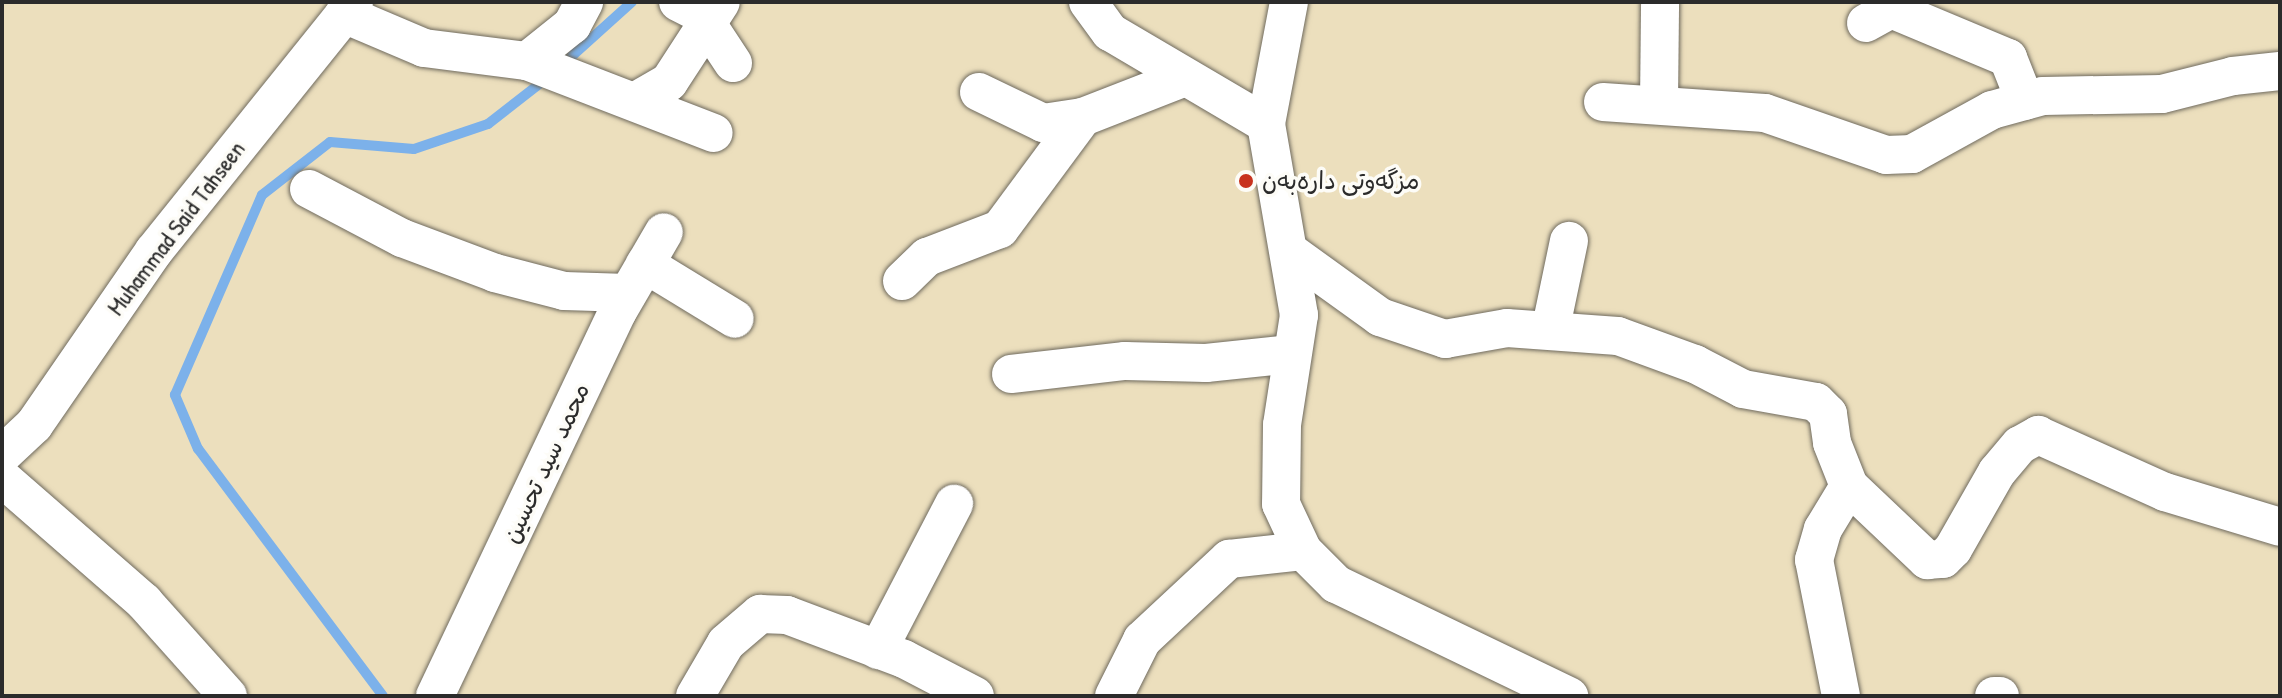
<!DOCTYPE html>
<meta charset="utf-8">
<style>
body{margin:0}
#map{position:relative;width:2282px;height:698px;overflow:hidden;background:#ecdfbd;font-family:"Patrick Hand","Playpen Sans Arabic",sans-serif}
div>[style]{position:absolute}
.stream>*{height:10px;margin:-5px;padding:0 5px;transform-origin:5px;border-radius:5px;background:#7cb1ea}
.roads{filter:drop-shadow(0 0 2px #6f6a5e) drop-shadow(0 0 2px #6f6a5e)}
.street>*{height:38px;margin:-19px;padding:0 19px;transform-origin:19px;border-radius:19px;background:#fff}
.dots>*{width:22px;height:22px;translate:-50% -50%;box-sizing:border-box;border:4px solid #fdfcf7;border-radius:50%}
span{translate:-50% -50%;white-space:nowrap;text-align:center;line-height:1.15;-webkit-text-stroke:7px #fdfcf7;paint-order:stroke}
.poi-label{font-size:24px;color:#2b2b2b}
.left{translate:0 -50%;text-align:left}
.street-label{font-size:24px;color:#2b2b2b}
.frame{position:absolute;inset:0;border:4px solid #2b2b2b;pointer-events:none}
</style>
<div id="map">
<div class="stream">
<div style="left:562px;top:65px;width:94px;rotate:-42deg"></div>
<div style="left:383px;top:696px;width:309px;rotate:-126.8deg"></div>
<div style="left:198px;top:449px;width:59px;rotate:-113.1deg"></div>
<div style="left:175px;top:395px;width:218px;rotate:-66.5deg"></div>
<div style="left:262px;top:195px;width:86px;rotate:-37.9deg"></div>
<div style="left:330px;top:142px;width:84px;rotate:4.8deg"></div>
<div style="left:414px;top:149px;width:78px;rotate:-18.7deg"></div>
<div style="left:488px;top:124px;width:75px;rotate:-37.9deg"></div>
</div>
<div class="roads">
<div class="street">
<div style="left:678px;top:2px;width:25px;rotate:27deg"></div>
<div style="left:700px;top:13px;width:60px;rotate:56.6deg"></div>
<div style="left:1088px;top:2px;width:37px;rotate:54deg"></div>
<div style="left:1110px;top:32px;width:181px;rotate:30.5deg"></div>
<div style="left:1289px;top:2px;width:124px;rotate:100.7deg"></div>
<div style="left:1266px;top:124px;width:194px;rotate:80.2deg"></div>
<div style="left:1299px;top:315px;width:111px;rotate:98.8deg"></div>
<div style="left:1282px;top:425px;width:79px;rotate:90.7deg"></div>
<div style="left:1281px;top:504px;width:52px;rotate:64.9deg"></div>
<div style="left:1303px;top:551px;width:47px;rotate:45deg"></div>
<div style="left:1336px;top:584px;width:259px;rotate:25.7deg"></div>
<div style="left:344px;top:14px;width:87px;rotate:23deg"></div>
<div style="left:424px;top:48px;width:104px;rotate:7.2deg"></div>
<div style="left:527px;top:61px;width:200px;rotate:21.1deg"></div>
<div style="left:1866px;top:23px;width:29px;rotate:-29deg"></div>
<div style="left:1891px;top:9px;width:127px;rotate:22.7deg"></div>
<div style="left:2008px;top:58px;width:46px;rotate:68.4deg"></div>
<div style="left:527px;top:61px;width:58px;rotate:-38.7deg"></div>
<div style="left:572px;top:25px;width:26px;rotate:-62deg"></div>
<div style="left:979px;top:92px;width:71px;rotate:25.8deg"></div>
<div style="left:1043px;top:123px;width:40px;rotate:-8.5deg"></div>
<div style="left:1083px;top:117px;width:107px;rotate:-21.3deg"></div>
<div style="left:636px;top:101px;width:38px;rotate:-30deg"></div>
<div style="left:669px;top:82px;width:95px;rotate:-57deg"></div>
<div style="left:1603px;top:102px;width:162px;rotate:3.9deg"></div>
<div style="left:1765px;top:113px;width:128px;rotate:19.1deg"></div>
<div style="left:1886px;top:155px;width:26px;rotate:-2deg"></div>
<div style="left:1912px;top:154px;width:91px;rotate:-28.8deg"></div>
<div style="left:1992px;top:110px;width:53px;rotate:-15.4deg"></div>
<div style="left:2043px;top:96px;width:119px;rotate:-1deg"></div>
<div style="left:2162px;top:94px;width:73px;rotate:-14.2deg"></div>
<div style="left:2233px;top:76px;width:47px;rotate:-6.1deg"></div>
<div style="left:1659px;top:104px;width:102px;rotate:-89.4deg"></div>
<div style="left:309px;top:189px;width:105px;rotate:27.8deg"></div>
<div style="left:402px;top:238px;width:99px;rotate:20.6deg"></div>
<div style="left:495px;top:273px;width:71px;rotate:14.6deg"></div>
<div style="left:564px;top:291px;width:64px;rotate:1.8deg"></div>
<div style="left:1290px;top:252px;width:111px;rotate:35.8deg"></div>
<div style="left:1380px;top:317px;width:69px;rotate:18.7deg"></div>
<div style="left:1445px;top:339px;width:63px;rotate:-10.1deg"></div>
<div style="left:1507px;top:328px;width:111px;rotate:4.1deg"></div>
<div style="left:1618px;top:336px;width:82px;rotate:20deg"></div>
<div style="left:1695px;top:364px;width:54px;rotate:27.5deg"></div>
<div style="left:1743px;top:389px;width:74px;rotate:10.1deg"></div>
<div style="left:1816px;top:402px;width:17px;rotate:45deg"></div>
<div style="left:1828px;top:414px;width:29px;rotate:82deg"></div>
<div style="left:1832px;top:443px;width:46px;rotate:68.4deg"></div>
<div style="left:1849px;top:486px;width:108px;rotate:43.5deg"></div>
<div style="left:1927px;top:560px;width:16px;rotate:-4deg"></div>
<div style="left:1943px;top:559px;width:14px;rotate:-45deg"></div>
<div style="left:1953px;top:549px;width:89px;rotate:-60.3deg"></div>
<div style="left:1997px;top:472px;width:35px;rotate:-50deg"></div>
<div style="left:2020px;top:445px;width:21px;rotate:-29deg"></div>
<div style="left:2038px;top:435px;width:139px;rotate:24.2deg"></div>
<div style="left:2165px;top:492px;width:120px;rotate:16.9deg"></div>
<div style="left:645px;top:264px;width:105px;rotate:31.4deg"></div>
<div style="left:902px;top:281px;width:35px;rotate:-44deg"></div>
<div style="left:927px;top:257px;width:78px;rotate:-21deg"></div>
<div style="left:1000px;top:229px;width:139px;rotate:-53.5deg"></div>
<div style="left:1551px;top:327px;width:88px;rotate:-78.2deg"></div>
<div style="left:1011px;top:374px;width:115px;rotate:-6.5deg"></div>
<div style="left:1125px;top:361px;width:81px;rotate:1.4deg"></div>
<div style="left:1206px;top:363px;width:86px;rotate:-6deg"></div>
<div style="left:2px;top:455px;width:44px;rotate:-43.2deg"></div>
<div style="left:34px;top:425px;width:211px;rotate:-55.4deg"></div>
<div style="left:154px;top:251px;width:319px;rotate:-51.2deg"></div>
<div style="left:2px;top:478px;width:189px;rotate:41.1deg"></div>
<div style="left:144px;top:602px;width:126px;rotate:48.2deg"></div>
<div style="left:878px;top:650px;width:165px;rotate:-62.5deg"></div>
<div style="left:435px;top:696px;width:426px;rotate:-64.6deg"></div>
<div style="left:618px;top:311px;width:91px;rotate:-59.8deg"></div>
<div style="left:695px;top:696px;width:61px;rotate:-59.7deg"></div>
<div style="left:726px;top:643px;width:45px;rotate:-40.5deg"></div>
<div style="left:760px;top:614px;width:27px;rotate:2deg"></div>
<div style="left:787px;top:615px;width:125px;rotate:20.6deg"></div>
<div style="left:904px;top:659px;width:80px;rotate:27.5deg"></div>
<div style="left:1114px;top:696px;width:63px;rotate:-63.4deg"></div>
<div style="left:1142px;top:640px;width:119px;rotate:-43deg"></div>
<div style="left:1229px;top:559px;width:74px;rotate:-6.2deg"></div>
<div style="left:1841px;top:696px;width:139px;rotate:-101.2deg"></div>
<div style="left:1814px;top:560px;width:32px;rotate:-74deg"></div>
<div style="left:1823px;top:529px;width:50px;rotate:-58.8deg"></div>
<div style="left:1994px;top:696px;width:6px"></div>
</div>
</div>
<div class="dots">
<div style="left:1246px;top:181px;background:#c8321e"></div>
</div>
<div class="poi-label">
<span class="left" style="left:1262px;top:181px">مزگەوتی دارەبەن</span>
</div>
<div class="street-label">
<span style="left:176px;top:228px;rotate:-53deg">Muhammad Said Tahseen</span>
<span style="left:546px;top:463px;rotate:-65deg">محمد سید تحسین</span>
</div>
<div class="frame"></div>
</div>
